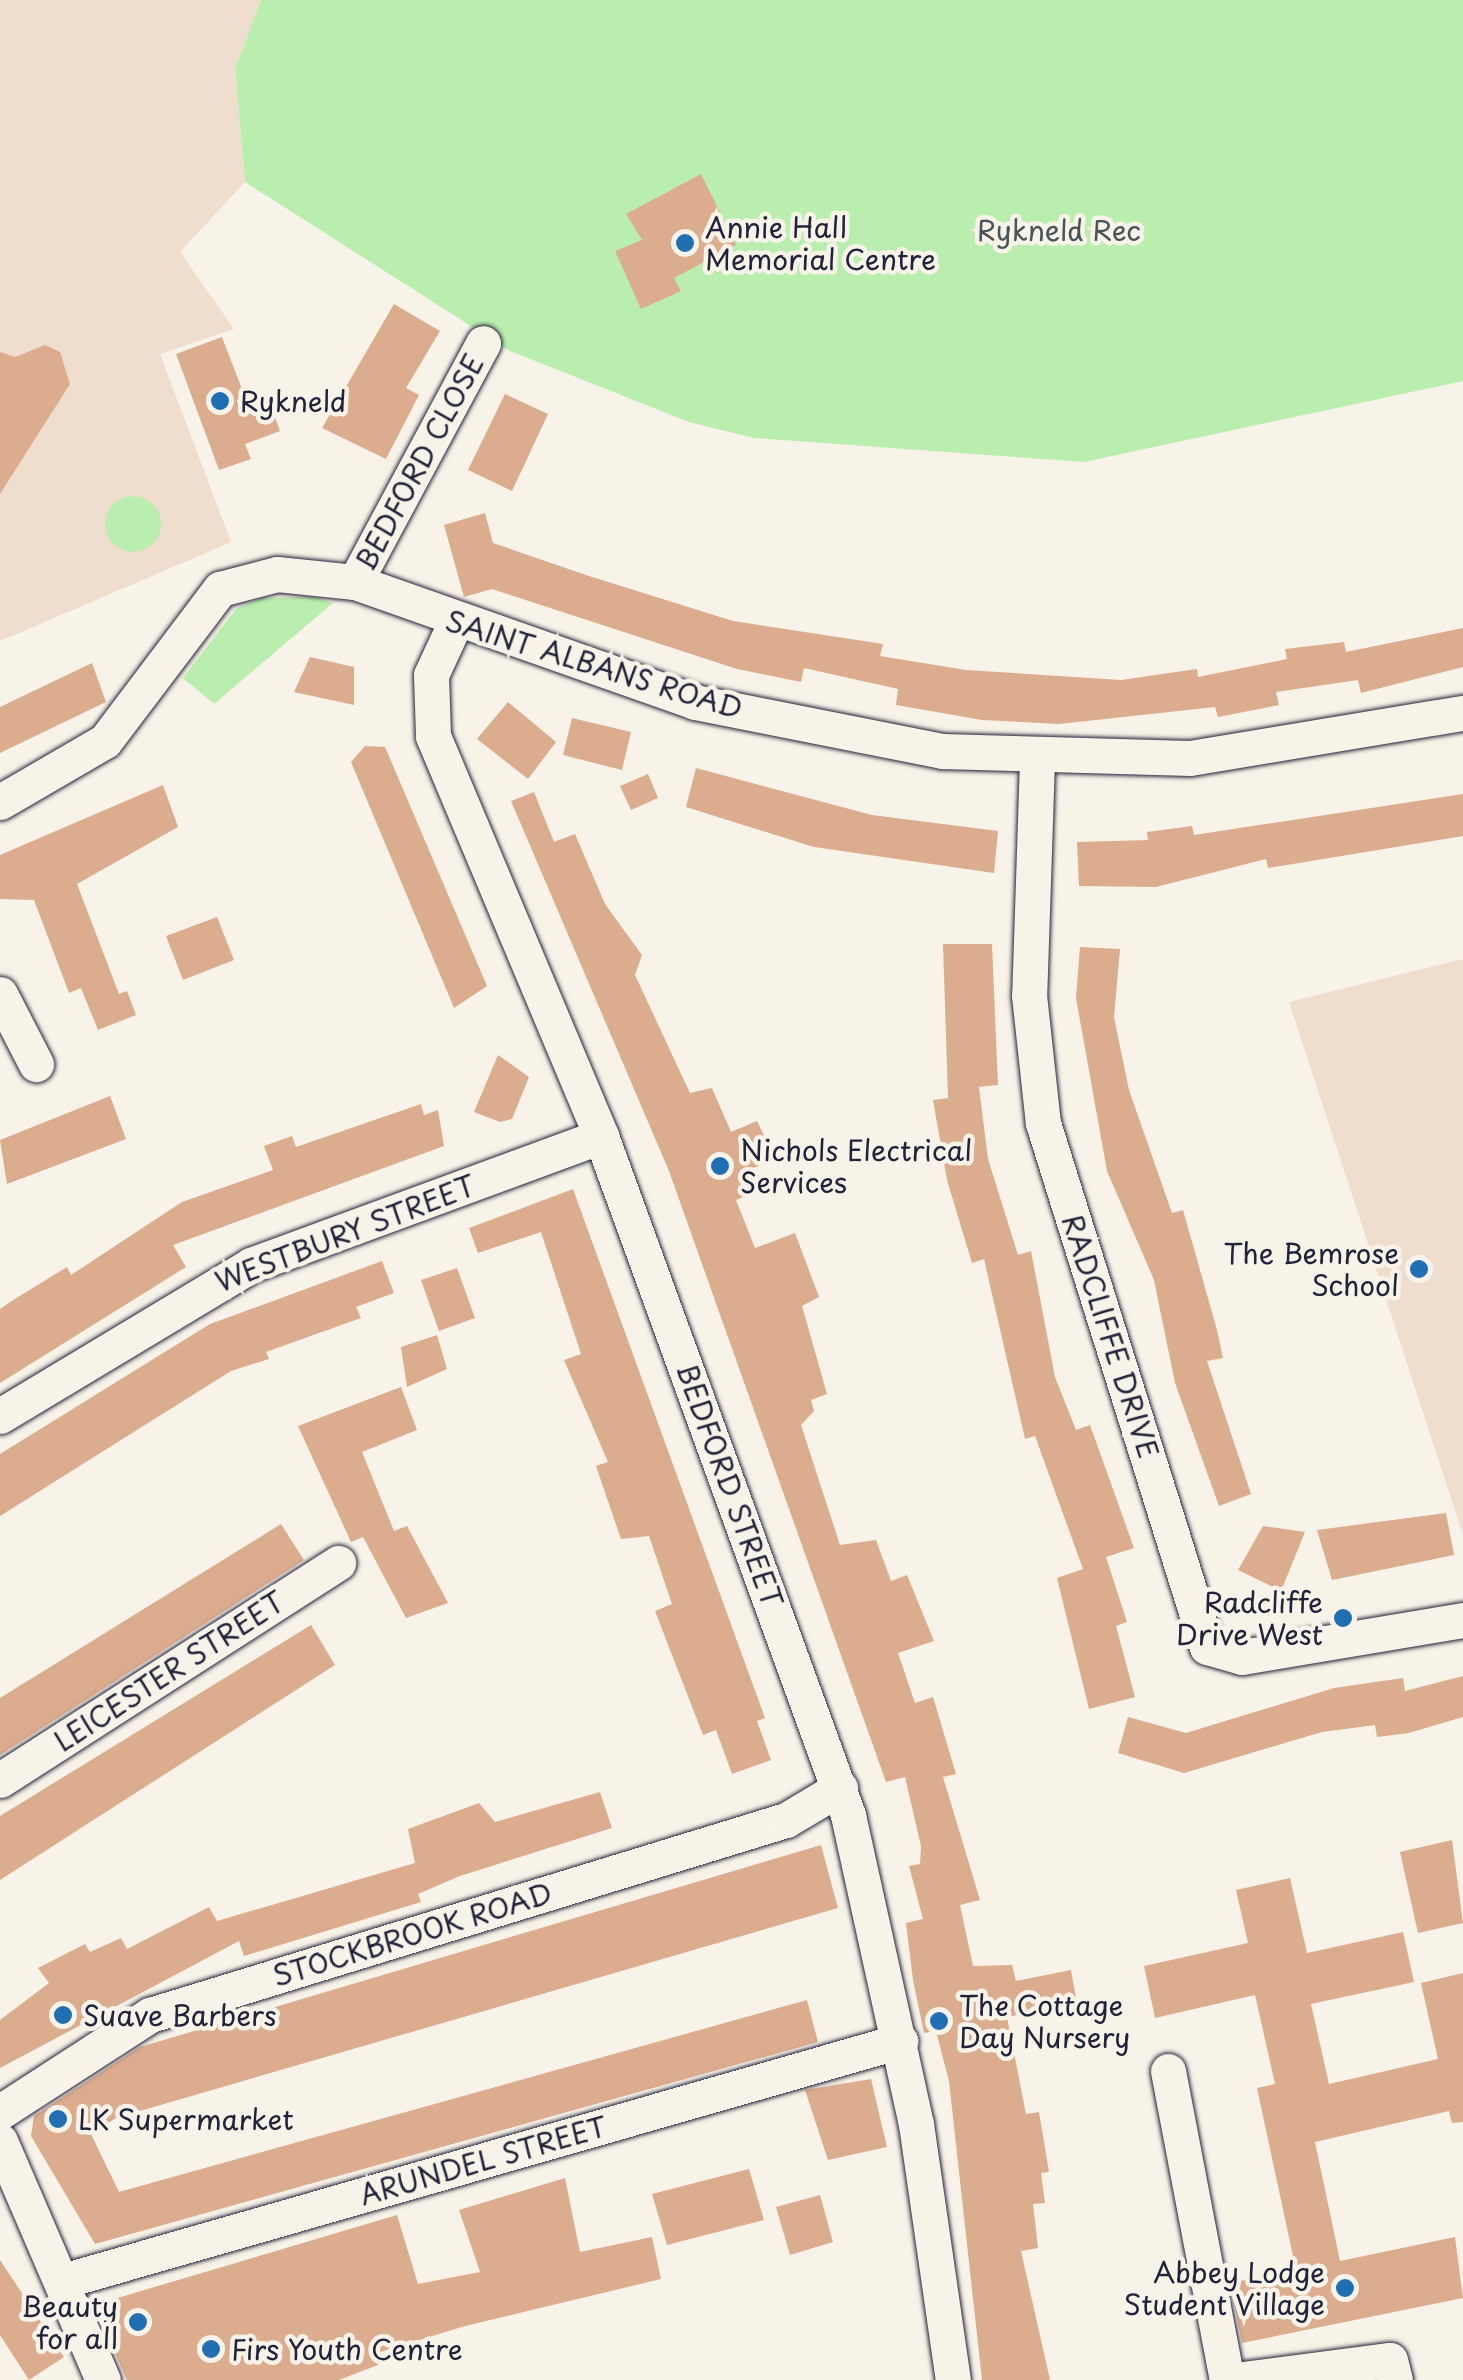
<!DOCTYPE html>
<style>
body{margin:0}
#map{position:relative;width:1463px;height:2380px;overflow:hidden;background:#f7f3e8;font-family:"Playpen Sans",sans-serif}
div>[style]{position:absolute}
.built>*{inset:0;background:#efdecd}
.green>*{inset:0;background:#baeeaf}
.round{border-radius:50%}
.building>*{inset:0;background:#dcac8e}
.roads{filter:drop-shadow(0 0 2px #22223b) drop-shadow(0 0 2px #22223b)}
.minor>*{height:35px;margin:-17.5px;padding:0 17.5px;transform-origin:17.5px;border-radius:17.5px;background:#f7f3e8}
.dots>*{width:28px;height:28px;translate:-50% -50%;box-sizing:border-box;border:5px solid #f7f3e8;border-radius:50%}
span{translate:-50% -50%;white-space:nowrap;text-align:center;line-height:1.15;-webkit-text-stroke:9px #f7f3e8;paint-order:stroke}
.poi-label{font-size:28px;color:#22223b}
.left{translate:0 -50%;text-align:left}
.right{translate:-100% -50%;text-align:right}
.park-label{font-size:28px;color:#485558}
.street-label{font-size:28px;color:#22223b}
</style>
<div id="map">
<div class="built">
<div style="clip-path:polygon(0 0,261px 0,235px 69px,245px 182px,180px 252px,234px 329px,160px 354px,231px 542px,0 641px)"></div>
<div style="clip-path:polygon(1463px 959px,1463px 1535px,1289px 1002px)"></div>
</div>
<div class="green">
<div style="clip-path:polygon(261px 0,1463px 0,1463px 381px,1084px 462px,754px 438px,689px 422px,510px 351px,245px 182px,235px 69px)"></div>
<div class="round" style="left:105px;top:496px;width:56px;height:56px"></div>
<div style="clip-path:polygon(314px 597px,333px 603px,214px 704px,183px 678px,236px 609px,262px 598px)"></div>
</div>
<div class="building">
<div style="clip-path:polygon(701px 174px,736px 245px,674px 278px,681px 291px,641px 309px,615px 251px,642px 240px,626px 214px)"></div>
<div style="clip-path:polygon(394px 304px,440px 331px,406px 388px,419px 395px,386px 459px,322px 428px)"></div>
<div style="clip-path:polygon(222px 337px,248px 405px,268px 398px,280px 431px,245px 444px,251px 459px,219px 470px,176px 354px)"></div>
<div style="clip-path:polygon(45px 345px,60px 352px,70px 384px,0 494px,0 352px,15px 357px)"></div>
<div style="clip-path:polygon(505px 394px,548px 414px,512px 491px,468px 470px)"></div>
<div style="clip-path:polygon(485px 513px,493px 543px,589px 576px,733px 621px,883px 644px,880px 656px,966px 670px,1121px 680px,1197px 669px,1198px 677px,1287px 659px,1285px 649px,1344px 642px,1346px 652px,1463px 628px,1463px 667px,1361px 693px,1358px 680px,1276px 692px,1279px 705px,1218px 717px,1215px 707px,1059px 724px,982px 720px,896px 705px,898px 689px,804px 668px,801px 682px,737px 669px,492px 589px,464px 597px,444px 525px)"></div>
<div style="clip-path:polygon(310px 657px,354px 667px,354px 705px,294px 692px)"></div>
<div style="clip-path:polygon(92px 663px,106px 702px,0 753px,0 707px)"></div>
<div style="clip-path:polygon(508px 702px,556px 742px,528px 779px,477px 739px)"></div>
<div style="clip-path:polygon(572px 718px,631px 732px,622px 770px,563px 755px)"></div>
<div style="clip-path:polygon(365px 746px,385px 747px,487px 986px,454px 1008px,351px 762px)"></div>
<div style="clip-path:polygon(696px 768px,872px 815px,998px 831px,994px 873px,814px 847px,686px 807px)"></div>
<div style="clip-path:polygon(648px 774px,658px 798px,631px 810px,620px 786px)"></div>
<div style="clip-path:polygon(163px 785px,178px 827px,77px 884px,119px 994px,127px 991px,136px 1015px,98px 1030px,81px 988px,69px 993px,34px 900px,0 899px,0 855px)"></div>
<div style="clip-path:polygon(534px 792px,554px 842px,575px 834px,605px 904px,642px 955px,635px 975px,690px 1093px,712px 1088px,731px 1132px,757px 1121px,775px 1159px,751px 1169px,760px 1190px,736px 1200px,755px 1248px,795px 1233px,819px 1297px,802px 1306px,827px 1394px,811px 1400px,814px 1411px,801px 1425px,840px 1545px,876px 1540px,891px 1581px,907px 1575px,934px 1641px,898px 1653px,915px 1703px,933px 1697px,956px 1774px,943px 1777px,980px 1900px,960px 1905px,973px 1966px,1012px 1965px,1016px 1981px,1071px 1970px,1077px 2003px,1007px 2017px,1026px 2114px,1039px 2112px,1049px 2172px,1041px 2173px,1045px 2203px,1033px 2204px,1038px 2248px,1021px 2251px,1050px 2380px,982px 2380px,949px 2081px,936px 2031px,924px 2033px,913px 1980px,906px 1923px,923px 1919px,909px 1866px,920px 1864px,921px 1846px,905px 1777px,886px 1782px,669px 1171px,511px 801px)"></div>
<div style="clip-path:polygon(1463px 794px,1463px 836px,1268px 868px,1266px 859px,1156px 887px,1079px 886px,1077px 842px,1148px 840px,1147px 832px,1192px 826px,1194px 835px)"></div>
<div style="clip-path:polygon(217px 917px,234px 960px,183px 980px,166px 936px)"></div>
<div style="clip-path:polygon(943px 944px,992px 944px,998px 1085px,979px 1087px,988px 1159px,1018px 1255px,1031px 1251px,1055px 1377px,1076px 1430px,1090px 1425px,1134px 1548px,1106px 1557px,1127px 1622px,1116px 1626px,1135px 1697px,1089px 1709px,1057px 1578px,1083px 1569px,1035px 1436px,1025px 1439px,984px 1259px,972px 1263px,947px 1180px,933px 1100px,948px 1098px)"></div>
<div style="clip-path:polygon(1080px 947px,1120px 949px,1114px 1017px,1129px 1090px,1172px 1213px,1183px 1210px,1217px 1330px,1223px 1358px,1207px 1361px,1251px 1494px,1219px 1506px,1175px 1383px,1154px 1280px,1107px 1171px,1076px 998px)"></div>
<div style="clip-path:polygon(498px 1055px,529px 1077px,512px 1119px,500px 1122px,474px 1112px)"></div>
<div style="clip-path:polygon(110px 1096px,126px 1139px,7px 1184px,0 1140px)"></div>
<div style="clip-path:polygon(421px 1104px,424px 1115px,438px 1110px,444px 1146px,173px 1245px,186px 1267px,0 1383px,0 1309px,10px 1302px,67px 1267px,71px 1275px,182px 1202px,273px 1170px,264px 1146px,292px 1136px,296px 1147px)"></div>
<div style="clip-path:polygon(573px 1189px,765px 1718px,757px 1721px,771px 1760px,732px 1774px,716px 1730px,703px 1735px,655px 1611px,672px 1604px,649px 1536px,621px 1539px,611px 1510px,596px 1466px,608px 1462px,564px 1360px,581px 1354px,541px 1232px,478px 1253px,469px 1228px)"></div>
<div style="clip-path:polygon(382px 1261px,394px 1293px,356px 1307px,361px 1318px,266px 1352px,269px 1359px,231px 1371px,0 1516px,0 1454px,210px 1324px)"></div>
<div style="clip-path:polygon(457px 1268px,475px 1318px,439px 1331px,421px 1280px)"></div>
<div style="clip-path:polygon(437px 1335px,447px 1369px,407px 1387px,401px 1347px)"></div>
<div style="clip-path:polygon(401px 1387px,417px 1430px,362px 1452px,394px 1531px,407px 1526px,448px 1603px,406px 1618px,363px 1537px,351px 1542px,298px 1426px)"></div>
<div style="clip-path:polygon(1446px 1513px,1454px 1555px,1332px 1580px,1317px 1530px)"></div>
<div style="clip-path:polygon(281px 1524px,304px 1560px,0 1755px,0 1698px)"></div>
<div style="clip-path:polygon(1263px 1526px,1305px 1532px,1281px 1591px,1238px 1570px)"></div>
<div style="clip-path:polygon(311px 1625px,335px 1665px,0 1880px,0 1816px)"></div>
<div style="clip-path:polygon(1463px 1676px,1463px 1717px,1409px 1733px,1377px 1737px,1375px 1725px,1322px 1732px,1184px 1773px,1118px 1753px,1128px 1717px,1186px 1733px,1334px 1688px,1403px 1678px,1405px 1691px)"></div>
<div style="clip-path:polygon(600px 1792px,612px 1828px,460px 1876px,418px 1894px,421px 1902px,244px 1956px,239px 1941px,0 2068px,0 2020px,49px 1983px,38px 1968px,85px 1944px,90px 1952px,121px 1938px,127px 1949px,209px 1907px,217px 1921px,415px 1863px,408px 1829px,479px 1803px,495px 1822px)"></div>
<div style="clip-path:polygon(1452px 1840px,1463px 1923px,1418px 1933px,1400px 1852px)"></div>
<div style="clip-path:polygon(821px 1845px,838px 1908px,116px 2118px,91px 2134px,119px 2192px,807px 2000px,818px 2042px,95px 2244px,31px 2136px,34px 2116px,140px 2047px)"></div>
<div style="clip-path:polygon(1290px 1878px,1307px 1953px,1403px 1932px,1414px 1982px,1311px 2004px,1329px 2084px,1438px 2059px,1421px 1983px,1463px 1973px,1463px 2122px,1452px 2123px,1449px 2111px,1315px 2142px,1340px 2261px,1455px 2237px,1463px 2298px,1242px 2343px,1230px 2283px,1296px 2270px,1257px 2088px,1275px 2084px,1255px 1995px,1155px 2018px,1144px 1966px,1248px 1943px,1236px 1890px)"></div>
<div style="clip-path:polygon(871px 2079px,887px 2147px,828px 2160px,805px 2090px)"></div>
<div style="clip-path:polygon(749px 2169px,764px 2220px,667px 2245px,652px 2194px)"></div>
<div style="clip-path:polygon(565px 2178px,580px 2252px,652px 2237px,661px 2279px,465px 2326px,374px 2354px,378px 2365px,339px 2380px,127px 2380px,94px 2305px,397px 2215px,418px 2284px,480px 2272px,459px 2210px)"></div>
<div style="clip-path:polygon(820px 2195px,833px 2242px,790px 2255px,776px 2207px)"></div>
<div style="clip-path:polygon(0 2260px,64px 2357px,29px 2380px,0 2335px)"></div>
</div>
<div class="roads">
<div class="minor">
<div style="left:355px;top:582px;width:271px;rotate:-61.8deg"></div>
<div style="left:455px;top:623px;width:57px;rotate:114.8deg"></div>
<div style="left:431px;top:675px;width:61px;rotate:88.1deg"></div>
<div style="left:433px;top:736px;width:434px;rotate:67.2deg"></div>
<div style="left:601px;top:1136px;width:723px;rotate:70.01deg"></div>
<div style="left:848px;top:1815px;width:316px;rotate:77.6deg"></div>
<div style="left:916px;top:2124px;width:259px;rotate:81.8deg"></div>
<div style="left:1037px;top:760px;width:235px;rotate:91.9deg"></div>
<div style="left:1029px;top:995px;width:129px;rotate:83.8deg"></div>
<div style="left:1043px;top:1123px;width:549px;rotate:72.62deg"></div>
<div style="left:1207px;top:1647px;width:36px;rotate:16deg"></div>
<div style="left:1242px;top:1657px;width:224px;rotate:-9.5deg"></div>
<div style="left:0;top:802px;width:121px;rotate:-30.2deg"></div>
<div style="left:105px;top:741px;width:191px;rotate:-52.9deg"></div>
<div style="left:220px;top:589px;width:59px;rotate:-14.7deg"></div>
<div style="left:277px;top:574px;width:78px;rotate:5.9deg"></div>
<div style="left:355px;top:582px;width:361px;rotate:19.4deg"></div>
<div style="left:695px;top:702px;width:252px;rotate:11.2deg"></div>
<div style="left:942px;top:751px;width:248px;rotate:1.6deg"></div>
<div style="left:1190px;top:758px;width:277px;rotate:-9.4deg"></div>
<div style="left:0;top:994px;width:79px;rotate:62.8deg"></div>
<div style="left:0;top:1416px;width:293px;rotate:-31deg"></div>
<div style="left:251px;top:1265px;width:373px;rotate:-20.2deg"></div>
<div style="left:0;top:1780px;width:402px;rotate:-32.7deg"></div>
<div style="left:1168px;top:2071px;width:315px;rotate:79.2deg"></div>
<div style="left:0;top:2112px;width:179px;rotate:-32.9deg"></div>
<div style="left:150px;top:2015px;width:665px;rotate:-17.05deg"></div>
<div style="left:786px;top:1820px;width:63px;rotate:-30.7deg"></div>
<div style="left:0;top:2141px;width:260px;rotate:66.7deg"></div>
<div style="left:66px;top:2280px;width:868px;rotate:-15.99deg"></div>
<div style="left:1235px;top:2380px;width:156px;rotate:-7.4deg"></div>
<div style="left:1390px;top:2360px;width:21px;rotate:76deg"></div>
</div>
</div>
<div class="dots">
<div style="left:685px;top:243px;background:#1f6fb2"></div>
<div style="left:220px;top:401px;background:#1f6fb2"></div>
<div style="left:720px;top:1166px;background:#1f6fb2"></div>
<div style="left:1419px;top:1269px;background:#1f6fb2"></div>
<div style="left:1343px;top:1618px;background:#1f6fb2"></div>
<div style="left:63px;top:2015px;background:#1f6fb2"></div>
<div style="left:939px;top:2021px;background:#1f6fb2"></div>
<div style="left:58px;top:2119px;background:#1f6fb2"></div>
<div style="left:1345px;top:2288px;background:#1f6fb2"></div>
<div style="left:138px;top:2322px;background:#1f6fb2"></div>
<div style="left:211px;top:2349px;background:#1f6fb2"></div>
</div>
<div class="poi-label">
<span class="left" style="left:705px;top:243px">Annie Hall<br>Memorial Centre</span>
<span class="left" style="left:240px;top:401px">Rykneld</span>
<span class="left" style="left:740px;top:1166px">Nichols Electrical<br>Services</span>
<span class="right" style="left:1399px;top:1269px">The Bemrose<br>School</span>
<span class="right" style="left:1323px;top:1618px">Radcliffe<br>Drive West</span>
<span class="left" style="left:959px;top:2021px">The Cottage<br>Day Nursery</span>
<span class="left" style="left:83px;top:2015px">Suave Barbers</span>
<span class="left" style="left:78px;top:2119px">LK Supermarket</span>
<span class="right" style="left:1325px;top:2288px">Abbey Lodge<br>Student Village</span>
<span class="right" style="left:118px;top:2322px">Beauty<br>for all</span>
<span class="left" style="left:231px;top:2349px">Firs Youth Centre</span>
</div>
<div class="park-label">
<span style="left:1059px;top:230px">Rykneld Rec</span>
</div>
<div class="street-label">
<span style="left:419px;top:462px;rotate:-62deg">BEDFORD CLOSE</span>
<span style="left:594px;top:664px;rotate:17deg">SAINT ALBANS ROAD</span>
<span style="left:345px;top:1233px;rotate:-21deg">WESTBURY STREET</span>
<span style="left:1111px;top:1336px;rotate:72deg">RADCLIFFE DRIVE</span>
<span style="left:730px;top:1485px;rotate:70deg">BEDFORD STREET</span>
<span style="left:169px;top:1671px;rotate:-33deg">LEICESTER STREET</span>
<span style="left:412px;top:1934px;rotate:-17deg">STOCKBROOK ROAD</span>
<span style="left:483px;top:2160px;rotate:-16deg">ARUNDEL STREET</span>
</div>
</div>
